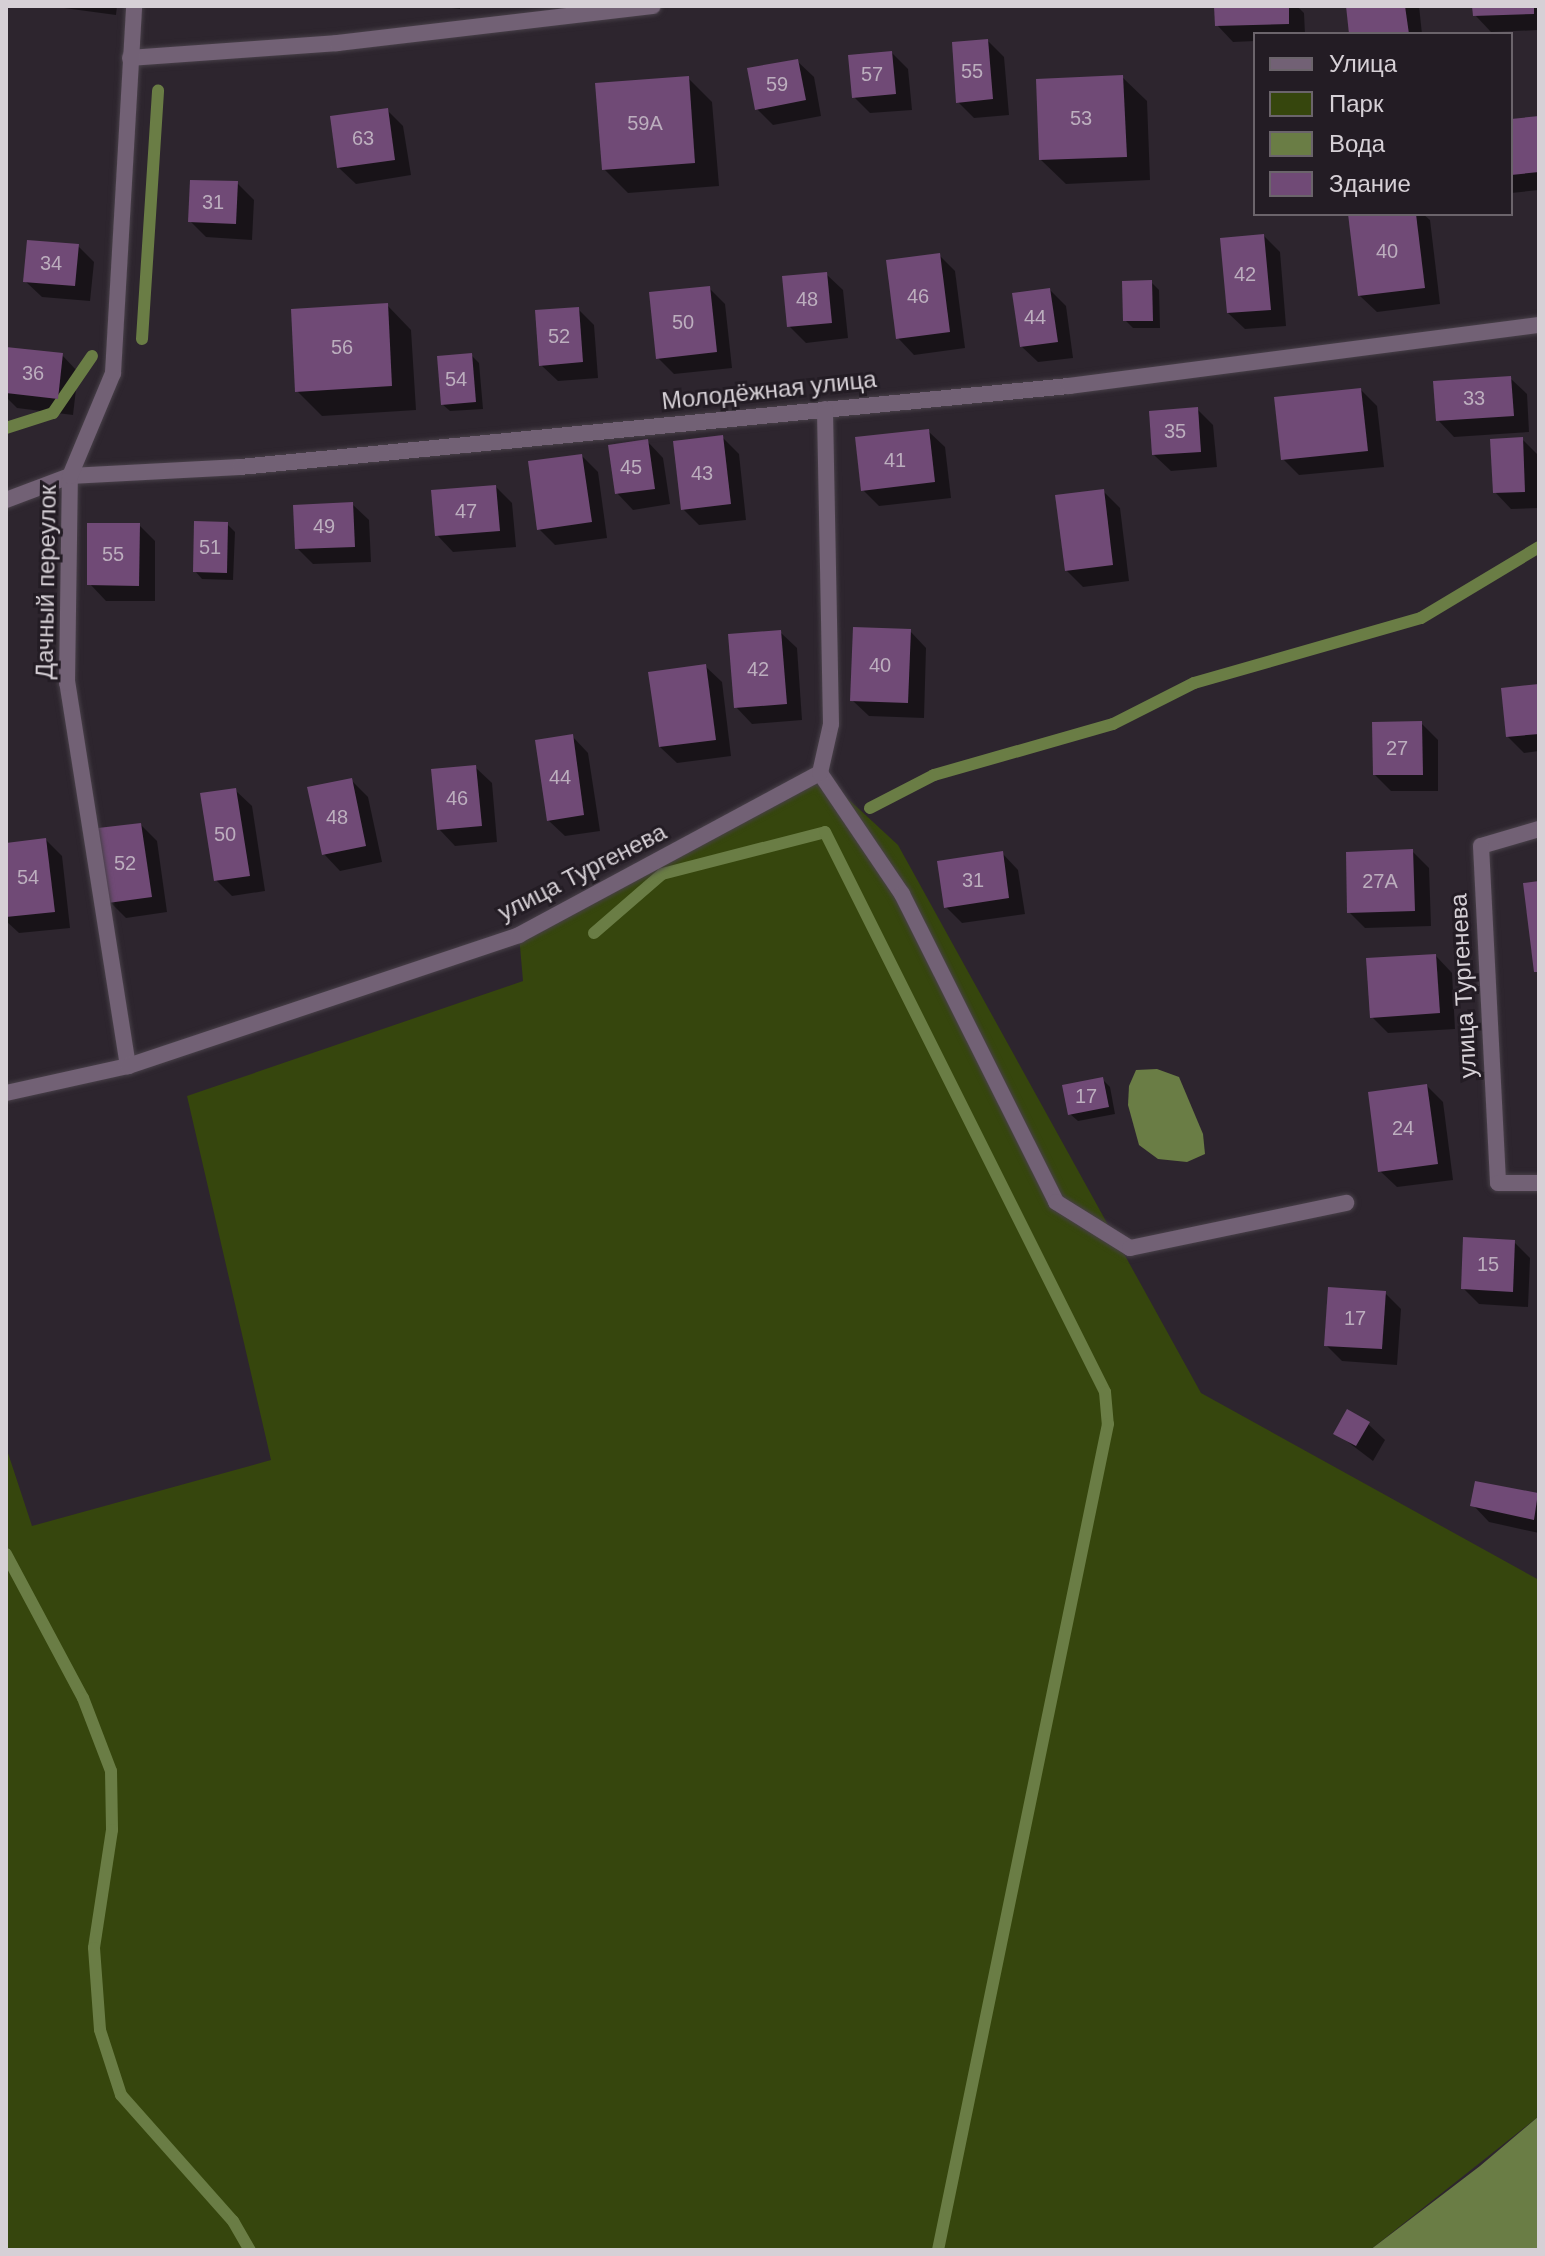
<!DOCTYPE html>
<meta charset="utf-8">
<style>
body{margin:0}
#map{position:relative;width:1545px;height:2256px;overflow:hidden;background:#2d252e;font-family:Helvetica,sans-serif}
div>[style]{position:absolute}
.green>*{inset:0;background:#36460d}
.water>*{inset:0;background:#6a7d45}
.shadow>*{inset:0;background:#0007}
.stream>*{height:12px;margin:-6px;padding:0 6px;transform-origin:6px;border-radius:6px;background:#6a7d45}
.building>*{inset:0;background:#704a76}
.roads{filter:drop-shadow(0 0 2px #484049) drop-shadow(0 0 2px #484049)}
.lane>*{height:16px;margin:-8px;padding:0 8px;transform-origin:8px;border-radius:8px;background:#726175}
.street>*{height:16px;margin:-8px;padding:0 8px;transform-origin:8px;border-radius:8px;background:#726175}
span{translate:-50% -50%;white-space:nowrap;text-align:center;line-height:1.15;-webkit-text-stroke:6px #231c24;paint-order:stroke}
.number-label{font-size:20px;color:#bcaebe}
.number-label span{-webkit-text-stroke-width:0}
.street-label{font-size:24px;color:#d6d0d6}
.frame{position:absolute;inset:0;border:8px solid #d6d0d6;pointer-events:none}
.legend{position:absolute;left:1253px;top:32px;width:260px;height:184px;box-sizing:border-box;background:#231c24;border:2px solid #6b646b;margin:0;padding:10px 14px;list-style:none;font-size:24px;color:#d6d0d6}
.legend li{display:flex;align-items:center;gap:16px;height:40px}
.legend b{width:40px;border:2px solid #6b646b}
</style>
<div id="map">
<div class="green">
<div style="clip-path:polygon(820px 773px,898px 845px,1201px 1393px,1539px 1580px,1539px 2116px,1370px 2250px,6px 2250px,6px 1447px,32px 1526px,271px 1460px,187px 1096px,523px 981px,519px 935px)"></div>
</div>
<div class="water">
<div style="clip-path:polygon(1157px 1069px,1179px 1077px,1203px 1134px,1205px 1154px,1187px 1162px,1158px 1159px,1139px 1145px,1128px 1105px,1129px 1086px,1136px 1070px)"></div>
<div style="clip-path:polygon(1539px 2116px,1539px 2250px,1370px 2250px,1480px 2166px)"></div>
</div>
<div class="shadow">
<div style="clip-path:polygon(49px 6px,117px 6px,116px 15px)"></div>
<div style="clip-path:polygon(436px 6px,460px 6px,460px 9px)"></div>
<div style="clip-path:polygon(1216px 6px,1297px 6px,1304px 13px,1305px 34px,1255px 34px,1255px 41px,1233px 42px,1217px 25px)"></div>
<div style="clip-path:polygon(1348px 6px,1419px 6px,1422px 34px,1351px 34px)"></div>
<div style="clip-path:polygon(1474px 6px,1539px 6px,1539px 30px,1491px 32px,1475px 15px)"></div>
<div style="clip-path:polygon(988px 41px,1004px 57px,1009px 115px,974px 118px,958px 102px)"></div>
<div style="clip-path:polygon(892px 53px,908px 69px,912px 110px,870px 113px,854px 97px)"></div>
<div style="clip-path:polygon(797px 61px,814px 77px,821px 116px,773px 125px,757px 109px)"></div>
<div style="clip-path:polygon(1122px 77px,1147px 101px,1150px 180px,1066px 184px,1041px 160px)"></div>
<div style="clip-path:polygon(688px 78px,712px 102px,719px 186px,628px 193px,604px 169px)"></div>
<div style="clip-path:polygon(387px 110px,403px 126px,411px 175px,356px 184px,339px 168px)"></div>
<div style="clip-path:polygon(1539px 118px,1539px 190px,1511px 193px,1511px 121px)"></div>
<div style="clip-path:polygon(237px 183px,254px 200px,252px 240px,206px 237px,190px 221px)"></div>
<div style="clip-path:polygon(1350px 214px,1423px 214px,1430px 220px,1440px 304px,1377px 312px,1360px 296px)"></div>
<div style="clip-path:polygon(1264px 236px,1280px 252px,1286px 326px,1245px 329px,1228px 313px)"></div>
<div style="clip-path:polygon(78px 246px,94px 262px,90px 301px,42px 297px,25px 281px)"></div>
<div style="clip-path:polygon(939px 255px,955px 271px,965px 348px,914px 355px,898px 338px)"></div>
<div style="clip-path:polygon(826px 274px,843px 290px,848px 338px,806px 343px,789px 326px)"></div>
<div style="clip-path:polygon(1151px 282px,1159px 290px,1160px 328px,1133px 328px,1125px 320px)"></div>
<div style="clip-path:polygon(709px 288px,725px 304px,732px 368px,674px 374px,658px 358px)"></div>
<div style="clip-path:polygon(1050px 290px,1066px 306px,1073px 358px,1038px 362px,1021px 346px)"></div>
<div style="clip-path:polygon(387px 305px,411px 330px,416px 410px,322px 416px,297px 391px)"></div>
<div style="clip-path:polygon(578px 309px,594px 325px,598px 378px,558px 381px,541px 365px)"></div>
<div style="clip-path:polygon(6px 349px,62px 355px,78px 372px,73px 415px,17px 408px,6px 397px)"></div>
<div style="clip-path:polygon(471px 355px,479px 363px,483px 409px,450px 411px,442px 404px)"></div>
<div style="clip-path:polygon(1510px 378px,1527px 394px,1529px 432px,1454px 437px,1438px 420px)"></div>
<div style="clip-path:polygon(1361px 390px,1377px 406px,1384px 467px,1299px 475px,1283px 459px)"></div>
<div style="clip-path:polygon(1197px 409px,1213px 425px,1217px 467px,1171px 471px,1154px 455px)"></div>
<div style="clip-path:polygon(928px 431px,945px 447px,951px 498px,879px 506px,863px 490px)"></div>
<div style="clip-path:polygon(722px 437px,739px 454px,746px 520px,699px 525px,683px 509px)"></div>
<div style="clip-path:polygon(1522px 439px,1538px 455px,1539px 508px,1511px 509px,1495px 492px)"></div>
<div style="clip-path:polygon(647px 441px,663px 458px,670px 504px,633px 510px,617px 493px)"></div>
<div style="clip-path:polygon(582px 456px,598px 472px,607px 538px,555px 545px,539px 529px)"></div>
<div style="clip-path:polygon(496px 487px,512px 503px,516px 547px,453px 552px,437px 535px)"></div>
<div style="clip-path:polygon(1103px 491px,1120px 508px,1129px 581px,1083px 587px,1066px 570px)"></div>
<div style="clip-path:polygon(352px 504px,369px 520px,371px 562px,313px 564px,297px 548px)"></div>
<div style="clip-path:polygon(227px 524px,235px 532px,233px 580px,202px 579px,195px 571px)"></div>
<div style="clip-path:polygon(139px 525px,155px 541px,155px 601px,106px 601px,90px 584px)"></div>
<div style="clip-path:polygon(910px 631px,926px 648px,924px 718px,869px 716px,852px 700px)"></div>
<div style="clip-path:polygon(780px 632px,797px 648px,802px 720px,752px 724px,736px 707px)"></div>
<div style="clip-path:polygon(705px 666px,722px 682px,731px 756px,677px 763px,660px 747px)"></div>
<div style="clip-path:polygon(1539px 686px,1539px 751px,1524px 753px,1508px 737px)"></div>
<div style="clip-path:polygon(1421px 723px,1438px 740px,1438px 791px,1391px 791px,1375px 775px)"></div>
<div style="clip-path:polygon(572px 736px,588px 753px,600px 831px,565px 836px,548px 820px)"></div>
<div style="clip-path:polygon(475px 767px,492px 783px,497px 842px,455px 846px,439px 829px)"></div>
<div style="clip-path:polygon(351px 780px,368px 797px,382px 862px,340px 871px,324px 854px)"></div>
<div style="clip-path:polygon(235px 790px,252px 806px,265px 891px,232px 896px,216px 880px)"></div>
<div style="clip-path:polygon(141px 825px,157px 841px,167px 912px,126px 918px,110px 902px)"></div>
<div style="clip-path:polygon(46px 840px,62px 856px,70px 928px,19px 933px,6px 921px,6px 845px)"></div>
<div style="clip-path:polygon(1412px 851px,1429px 868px,1431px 926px,1365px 928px,1349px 912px)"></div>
<div style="clip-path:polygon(1002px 853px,1018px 870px,1025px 914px,962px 923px,946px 907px)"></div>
<div style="clip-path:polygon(1436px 956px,1452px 973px,1455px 1029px,1388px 1033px,1372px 1017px)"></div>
<div style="clip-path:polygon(1102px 1079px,1110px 1087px,1115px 1114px,1078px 1121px,1070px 1114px)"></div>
<div style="clip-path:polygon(1427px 1086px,1443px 1102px,1453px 1180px,1397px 1187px,1380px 1171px)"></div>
<div style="clip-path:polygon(1514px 1242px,1530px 1258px,1528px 1307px,1479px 1304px,1463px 1288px)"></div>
<div style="clip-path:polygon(1385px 1293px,1401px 1309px,1397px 1365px,1342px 1361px,1326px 1345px)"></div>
<div style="clip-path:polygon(1368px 1424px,1385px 1440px,1373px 1461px,1336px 1433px)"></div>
<div style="clip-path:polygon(1537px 1495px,1539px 1533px,1489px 1522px,1473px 1505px)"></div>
</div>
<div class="stream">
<div style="left:142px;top:339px;width:249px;rotate:-86.3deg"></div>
<div style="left:6px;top:428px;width:49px;rotate:-17.7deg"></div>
<div style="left:53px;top:413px;width:69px;rotate:-55.6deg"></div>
<div style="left:870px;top:808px;width:72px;rotate:-27.3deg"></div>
<div style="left:934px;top:775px;width:186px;rotate:-15.9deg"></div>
<div style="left:1113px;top:724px;width:91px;rotate:-26.8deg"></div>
<div style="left:1194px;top:683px;width:236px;rotate:-16deg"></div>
<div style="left:1421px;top:618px;width:138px;rotate:-31deg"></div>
<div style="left:594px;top:933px;width:90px;rotate:-40.9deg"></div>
<div style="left:662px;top:874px;width:168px;rotate:-14.4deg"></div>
<div style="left:825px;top:832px;width:626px;rotate:63.43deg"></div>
<div style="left:1105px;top:1392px;width:32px;rotate:85deg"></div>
<div style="left:1108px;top:1424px;width:843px;rotate:101.63deg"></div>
<div style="left:6px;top:1554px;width:163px;rotate:61.9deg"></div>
<div style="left:83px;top:1698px;width:78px;rotate:69deg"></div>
<div style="left:111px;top:1771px;width:59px;rotate:89deg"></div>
<div style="left:112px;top:1830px;width:119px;rotate:98.7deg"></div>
<div style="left:94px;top:1948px;width:82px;rotate:85.8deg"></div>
<div style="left:100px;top:2030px;width:68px;rotate:72.1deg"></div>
<div style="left:121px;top:2095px;width:169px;rotate:48.4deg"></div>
<div style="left:233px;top:2221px;width:34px;rotate:60deg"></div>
</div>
<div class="building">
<div style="clip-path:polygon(1214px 6px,1289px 6px,1289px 24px,1215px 26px)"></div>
<div style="clip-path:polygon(1346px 6px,1405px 6px,1409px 34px,1349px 34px)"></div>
<div style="clip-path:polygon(1472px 6px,1534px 6px,1534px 14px,1473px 16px)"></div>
<div style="clip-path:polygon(988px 39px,993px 99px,956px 103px,952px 42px)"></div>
<div style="clip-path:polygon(892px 51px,896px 94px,852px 98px,848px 55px)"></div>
<div style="clip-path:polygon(798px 59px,806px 100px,755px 110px,747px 68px)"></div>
<div style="clip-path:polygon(1123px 75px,1127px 157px,1039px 160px,1036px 79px)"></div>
<div style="clip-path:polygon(689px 76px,695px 163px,602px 170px,595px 83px)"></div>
<div style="clip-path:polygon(388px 108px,395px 160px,337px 168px,330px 116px)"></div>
<div style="clip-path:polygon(1539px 116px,1539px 172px,1511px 175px,1511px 119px)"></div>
<div style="clip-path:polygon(190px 180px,238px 181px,236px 224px,188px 222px)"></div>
<div style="clip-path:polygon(1348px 214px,1416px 214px,1425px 288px,1358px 296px)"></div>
<div style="clip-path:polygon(1264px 234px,1271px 310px,1227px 313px,1220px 238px)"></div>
<div style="clip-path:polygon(27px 240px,79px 244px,75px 286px,23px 282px)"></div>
<div style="clip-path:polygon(940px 253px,950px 332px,896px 339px,886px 260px)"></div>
<div style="clip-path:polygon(827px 272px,832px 323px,787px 327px,782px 276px)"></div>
<div style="clip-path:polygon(1152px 280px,1153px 321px,1123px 321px,1122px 281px)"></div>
<div style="clip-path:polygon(710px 286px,717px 352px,656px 359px,649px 292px)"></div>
<div style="clip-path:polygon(1050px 288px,1058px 342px,1020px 347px,1012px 293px)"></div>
<div style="clip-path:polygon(388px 303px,392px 386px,295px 392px,291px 309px)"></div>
<div style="clip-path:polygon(579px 307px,583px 362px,539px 366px,535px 310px)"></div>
<div style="clip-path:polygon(6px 347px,63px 353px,58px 399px,6px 393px)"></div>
<div style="clip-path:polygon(472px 353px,476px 402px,441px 405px,437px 356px)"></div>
<div style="clip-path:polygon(1511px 376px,1514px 416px,1436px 421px,1433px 381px)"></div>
<div style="clip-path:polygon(1361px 388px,1368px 451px,1281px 460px,1274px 397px)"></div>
<div style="clip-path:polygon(1198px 407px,1201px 452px,1152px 455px,1149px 411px)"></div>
<div style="clip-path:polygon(929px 429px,935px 482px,861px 491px,855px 437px)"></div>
<div style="clip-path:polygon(723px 435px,731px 504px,681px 510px,673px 441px)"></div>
<div style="clip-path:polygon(1523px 437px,1525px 492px,1493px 493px,1490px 439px)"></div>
<div style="clip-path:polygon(648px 439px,655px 489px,615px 494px,608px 445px)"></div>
<div style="clip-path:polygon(582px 454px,592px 522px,537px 530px,528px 461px)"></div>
<div style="clip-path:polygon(496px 485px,500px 531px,435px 536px,431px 490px)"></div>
<div style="clip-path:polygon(1104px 489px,1113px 565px,1065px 571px,1055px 495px)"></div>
<div style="clip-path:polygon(353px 502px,355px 547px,295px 549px,293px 505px)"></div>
<div style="clip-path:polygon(194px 521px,228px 522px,227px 573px,193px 572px)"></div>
<div style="clip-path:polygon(87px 523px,140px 523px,139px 586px,87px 585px)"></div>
<div style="clip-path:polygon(853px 627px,911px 629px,908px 703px,850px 701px)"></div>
<div style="clip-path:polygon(781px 630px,787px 704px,734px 708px,728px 634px)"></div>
<div style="clip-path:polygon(706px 664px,716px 740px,659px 747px,648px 672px)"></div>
<div style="clip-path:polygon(1539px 684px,1539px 734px,1506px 737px,1501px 688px)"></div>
<div style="clip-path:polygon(1422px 721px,1423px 775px,1373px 775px,1372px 722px)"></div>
<div style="clip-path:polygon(573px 734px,584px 815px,547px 821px,535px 740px)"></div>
<div style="clip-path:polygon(476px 765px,482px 826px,437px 830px,431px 769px)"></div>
<div style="clip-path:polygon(352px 778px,366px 846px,322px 855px,307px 787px)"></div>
<div style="clip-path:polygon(236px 788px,250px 876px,214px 881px,200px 793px)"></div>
<div style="clip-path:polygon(141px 823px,152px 897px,108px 903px,98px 828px)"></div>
<div style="clip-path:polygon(46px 838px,55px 912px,6px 917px,6px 843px)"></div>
<div style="clip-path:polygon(1413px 849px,1415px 911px,1347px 913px,1346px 852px)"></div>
<div style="clip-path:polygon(1003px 851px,1009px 898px,944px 908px,937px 861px)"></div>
<div style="clip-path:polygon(1539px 881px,1539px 972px,1534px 972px,1523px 883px)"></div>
<div style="clip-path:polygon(1436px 954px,1440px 1013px,1370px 1018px,1366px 958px)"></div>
<div style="clip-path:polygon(1103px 1077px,1109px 1107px,1068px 1115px,1062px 1085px)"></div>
<div style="clip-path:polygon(1427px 1084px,1438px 1164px,1378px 1172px,1368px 1092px)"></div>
<div style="clip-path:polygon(1463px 1237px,1515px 1240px,1513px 1292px,1461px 1289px)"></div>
<div style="clip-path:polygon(1328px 1287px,1386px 1291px,1382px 1349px,1324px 1346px)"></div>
<div style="clip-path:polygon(1347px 1409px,1370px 1422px,1356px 1446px,1333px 1434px)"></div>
<div style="clip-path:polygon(1475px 1481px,1538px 1493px,1534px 1520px,1470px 1506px)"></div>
</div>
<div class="roads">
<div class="lane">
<div style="left:130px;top:58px;width:208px;rotate:-4.1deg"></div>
<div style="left:337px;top:43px;width:318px;rotate:-6.7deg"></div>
<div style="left:6px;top:500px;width:68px;rotate:-20.6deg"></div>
<div style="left:70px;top:476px;width:170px;rotate:-3deg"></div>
<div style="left:240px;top:467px;width:833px;rotate:-5.58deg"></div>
<div style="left:1069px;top:386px;width:474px;rotate:-7.4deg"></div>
<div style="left:820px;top:773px;width:146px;rotate:55.9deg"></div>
<div style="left:902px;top:894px;width:344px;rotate:63.4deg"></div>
<div style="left:1056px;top:1202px;width:87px;rotate:31.9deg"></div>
<div style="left:1130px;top:1248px;width:221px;rotate:-11.8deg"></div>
<div style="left:1539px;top:829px;width:60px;rotate:163.7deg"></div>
<div style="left:1481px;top:846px;width:337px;rotate:87.1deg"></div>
<div style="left:1498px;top:1183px;width:41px"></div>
</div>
<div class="street">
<div style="left:128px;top:1066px;width:388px;rotate:-99deg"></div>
<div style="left:67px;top:683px;width:207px;rotate:-89.2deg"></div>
<div style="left:70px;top:476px;width:112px;rotate:-67.3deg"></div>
<div style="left:113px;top:373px;width:368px;rotate:-86.7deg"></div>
<div style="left:6px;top:1093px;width:125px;rotate:-12.5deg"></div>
<div style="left:128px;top:1066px;width:412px;rotate:-18.5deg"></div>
<div style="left:519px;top:935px;width:342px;rotate:-28.3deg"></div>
<div style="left:820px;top:773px;width:50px;rotate:-77.3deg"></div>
<div style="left:831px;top:724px;width:315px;rotate:-91.1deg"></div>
</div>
</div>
<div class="number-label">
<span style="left:972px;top:71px">55</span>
<span style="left:872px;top:74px">57</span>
<span style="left:777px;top:84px">59</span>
<span style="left:1081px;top:118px">53</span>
<span style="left:645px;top:123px">59А</span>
<span style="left:363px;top:138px">63</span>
<span style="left:213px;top:202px">31</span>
<span style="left:1387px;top:251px">40</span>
<span style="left:51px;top:263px">34</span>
<span style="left:1245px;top:274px">42</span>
<span style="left:918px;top:296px">46</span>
<span style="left:807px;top:299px">48</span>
<span style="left:1035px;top:317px">44</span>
<span style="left:683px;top:322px">50</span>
<span style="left:559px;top:336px">52</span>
<span style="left:342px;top:347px">56</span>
<span style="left:33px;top:373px">36</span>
<span style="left:456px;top:379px">54</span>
<span style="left:1474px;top:398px">33</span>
<span style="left:1175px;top:431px">35</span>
<span style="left:895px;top:460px">41</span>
<span style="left:631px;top:467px">45</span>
<span style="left:702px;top:473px">43</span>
<span style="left:466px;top:511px">47</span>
<span style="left:324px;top:526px">49</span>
<span style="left:210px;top:547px">51</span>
<span style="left:113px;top:554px">55</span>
<span style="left:880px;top:665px">40</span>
<span style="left:758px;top:669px">42</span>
<span style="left:1397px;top:748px">27</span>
<span style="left:560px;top:777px">44</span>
<span style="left:457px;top:798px">46</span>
<span style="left:337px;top:817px">48</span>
<span style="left:225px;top:834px">50</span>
<span style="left:125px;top:863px">52</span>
<span style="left:28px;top:877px">54</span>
<span style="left:973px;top:880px">31</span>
<span style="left:1380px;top:881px">27А</span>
<span style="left:1086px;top:1096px">17</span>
<span style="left:1403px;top:1128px">24</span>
<span style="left:1488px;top:1264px">15</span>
<span style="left:1355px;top:1318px">17</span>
</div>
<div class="street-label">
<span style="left:769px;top:390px;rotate:-6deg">Молодёжная улица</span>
<span style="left:46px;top:582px;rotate:-89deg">Дачный переулок</span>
<span style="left:582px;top:872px;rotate:-27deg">улица Тургенева</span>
<span style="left:1463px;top:986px;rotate:-93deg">улица Тургенева</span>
</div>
<div class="frame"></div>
<ul class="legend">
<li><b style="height:10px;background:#726175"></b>Улица</li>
<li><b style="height:22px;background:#36460d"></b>Парк</li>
<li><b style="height:22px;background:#6a7d45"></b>Вода</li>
<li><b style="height:22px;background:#704a76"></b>Здание</li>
</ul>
</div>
